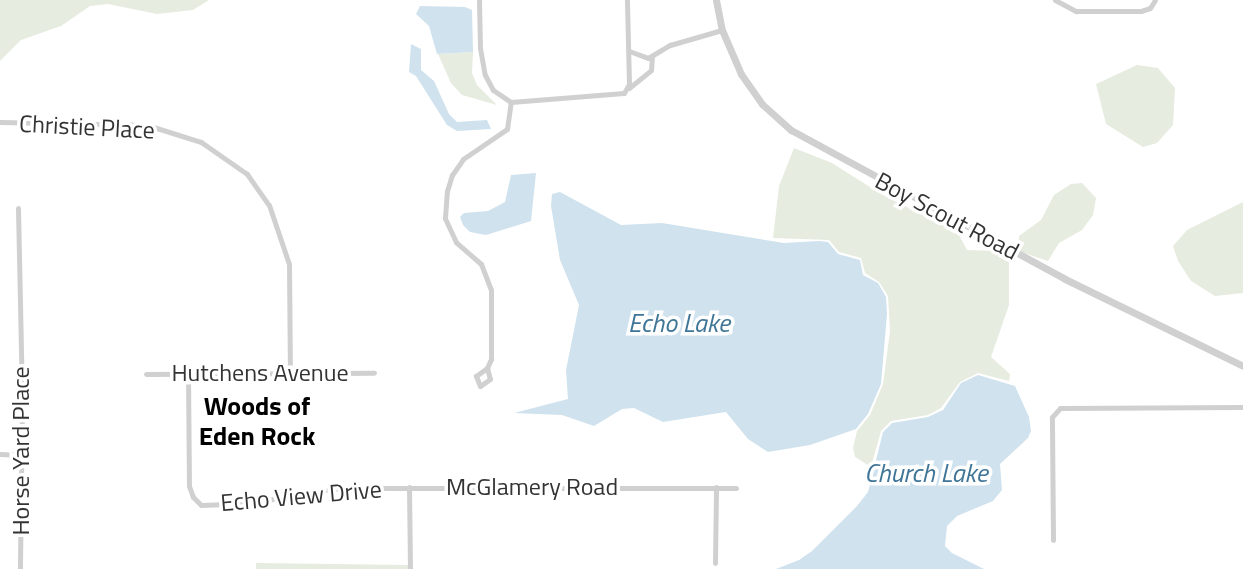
<!DOCTYPE html>
<style>
body{margin:0}
#map{position:relative;width:1243px;height:569px;overflow:hidden;background:#fff;font-family:"Titillium Web",sans-serif}
div>[style]{position:absolute}
.green>*{inset:0;background:#e6ecdf}
.water>*{inset:0;background:#cfe2ee}
.minor>*{height:5px;margin:-2.5px;padding:0 2.5px;transform-origin:2.5px;border-radius:2.5px;background:#d0d0d0}
.tertiary>*{height:7px;margin:-3.5px;padding:0 3.5px;transform-origin:3.5px;border-radius:3.5px;background:#d0d0d0}
span{translate:-50% -50%;white-space:nowrap;text-align:center;line-height:1.15;-webkit-text-stroke:7px #fff;paint-order:stroke}
.street-label{font-size:24px;color:#333}
.water-label{font-size:26px;color:#3f7597;font-style:italic}
.neighbourhood-label{font-size:26px;color:#000;font-weight:700}
</style>
<div id="map">
<div class="green">
<div style="clip-path:polygon(0 0,209px 0,193px 10px,157px 14px,108px 4px,90px 6px,61px 26px,21px 40px,0 61px)"></div>
<div style="clip-path:polygon(473px 52px,472px 73px,477px 85px,497px 105px,462px 95px,451px 83px,438px 54px)"></div>
<div style="clip-path:polygon(1137px 65px,1158px 68px,1175px 88px,1173px 125px,1157px 143px,1143px 147px,1106px 124px,1096px 84px)"></div>
<div style="clip-path:polygon(794px 148px,832px 163px,881px 194px,958px 233px,967px 250px,999px 251px,1009px 262px,1009px 305px,991px 357px,1010px 374px,1009px 381px,978px 373px,960px 382px,941px 408px,928px 415px,891px 421px,881px 431px,871px 467px,855px 457px,853px 448px,857px 431px,870px 415px,883px 384px,890px 331px,888px 296px,879px 282px,865px 273px,861px 258px,839px 252px,829px 240px,773px 238px,779px 186px)"></div>
<div style="clip-path:polygon(1082px 183px,1096px 198px,1093px 215px,1082px 230px,1059px 243px,1048px 261px,1018px 251px,1019px 236px,1041px 220px,1054px 195px,1071px 184px)"></div>
<div style="clip-path:polygon(1243px 202px,1243px 293px,1215px 296px,1191px 281px,1178px 261px,1173px 246px,1187px 230px)"></div>
<div style="clip-path:polygon(256px 563px,408px 565px,408px 569px,256px 569px)"></div>
</div>
<div class="water">
<div style="clip-path:polygon(420px 6px,465px 7px,472px 10px,473px 52px,437px 54px,429px 26px,416px 14px)"></div>
<div style="clip-path:polygon(411px 44px,421px 49px,421px 70px,434px 81px,449px 114px,457px 122px,487px 120px,491px 129px,457px 131px,447px 125px,416px 76px,409px 72px)"></div>
<div style="clip-path:polygon(536px 173px,531px 221px,486px 235px,470px 232px,463px 225px,460px 217px,464px 213px,488px 211px,505px 202px,511px 175px)"></div>
<div style="clip-path:polygon(560px 192px,621px 225px,662px 223px,784px 243px,819px 241px,828px 242px,838px 254px,860px 260px,863px 275px,878px 283px,886px 297px,887px 314px,881px 384px,868px 414px,856px 429px,810px 445px,768px 452px,748px 439px,726px 412px,663px 422px,634px 408px,622px 409px,594px 426px,562px 415px,514px 413px,568px 399px,566px 370px,579px 305px,560px 260px,551px 206px,552px 194px)"></div>
<div style="clip-path:polygon(978px 375px,1015px 386px,1029px 417px,1031px 431px,1028px 438px,1000px 464px,1002px 490px,993px 501px,957px 516px,947px 526px,945px 546px,952px 553px,984px 569px,776px 569px,799px 560px,812px 551px,857px 506px,868px 492px,883px 432px,892px 423px,928px 417px,943px 410px,961px 383px)"></div>
</div>
<div class="minor">
<div style="left:479px;top:0;width:48px;rotate:88.8deg"></div>
<div style="left:480px;top:48px;width:27px;rotate:80deg"></div>
<div style="left:485px;top:75px;width:17px;rotate:62deg"></div>
<div style="left:493px;top:90px;width:22px;rotate:34deg"></div>
<div style="left:511px;top:102px;width:113px;rotate:-4.6deg"></div>
<div style="left:624px;top:93px;width:10px;rotate:-61deg"></div>
<div style="left:629px;top:84px;width:84px;rotate:-91.4deg"></div>
<div style="left:1055px;top:0;width:24px;rotate:28deg"></div>
<div style="left:1076px;top:11px;width:65px"></div>
<div style="left:1141px;top:11px;width:9px;rotate:-18deg"></div>
<div style="left:1150px;top:8px;width:9px;rotate:-58deg"></div>
<div style="left:629px;top:51px;width:20px;rotate:20deg"></div>
<div style="left:648px;top:58px;width:26px;rotate:-31deg"></div>
<div style="left:670px;top:45px;width:54px;rotate:-16.1deg"></div>
<div style="left:629px;top:88px;width:28px;rotate:-39deg"></div>
<div style="left:651px;top:70px;width:13px;rotate:-86deg"></div>
<div style="left:0;top:122px;width:147px;rotate:1.2deg"></div>
<div style="left:147px;top:125px;width:57px;rotate:17.5deg"></div>
<div style="left:201px;top:142px;width:56px;rotate:34.8deg"></div>
<div style="left:247px;top:174px;width:38px;rotate:55deg"></div>
<div style="left:269px;top:205px;width:62px;rotate:71.3deg"></div>
<div style="left:289px;top:264px;width:109px;rotate:89.5deg"></div>
<div style="left:18px;top:208px;width:193px;rotate:88.8deg"></div>
<div style="left:22px;top:401px;width:168px;rotate:90.7deg"></div>
<div style="left:487px;top:368px;width:11px;rotate:75deg"></div>
<div style="left:490px;top:379px;width:12px;rotate:145deg"></div>
<div style="left:480px;top:386px;width:11px;rotate:-112deg"></div>
<div style="left:476px;top:376px;width:14px;rotate:-36deg"></div>
<div style="left:487px;top:368px;width:10px;rotate:-66deg"></div>
<div style="left:491px;top:359px;width:69px;rotate:-90deg"></div>
<div style="left:491px;top:290px;width:28px;rotate:-111deg"></div>
<div style="left:481px;top:264px;width:33px;rotate:-139deg"></div>
<div style="left:456px;top:242px;width:26px;rotate:-115deg"></div>
<div style="left:445px;top:218px;width:27px;rotate:-86deg"></div>
<div style="left:447px;top:191px;width:17px;rotate:-73deg"></div>
<div style="left:452px;top:175px;width:19px;rotate:-55deg"></div>
<div style="left:463px;top:159px;width:53px;rotate:-34.3deg"></div>
<div style="left:507px;top:129px;width:27px;rotate:-82deg"></div>
<div style="left:146px;top:374px;width:228px;rotate:-0.3deg"></div>
<div style="left:188px;top:374px;width:112px;rotate:89.5deg"></div>
<div style="left:189px;top:486px;width:12px;rotate:70deg"></div>
<div style="left:193px;top:497px;width:11px;rotate:45deg"></div>
<div style="left:201px;top:505px;width:55px;rotate:-2.1deg"></div>
<div style="left:256px;top:503px;width:46px;rotate:-13.7deg"></div>
<div style="left:301px;top:492px;width:47px;rotate:-4.9deg"></div>
<div style="left:348px;top:488px;width:388px"></div>
<div style="left:0;top:454px;width:21px;rotate:3deg"></div>
<div style="left:409px;top:487px;width:82px;rotate:89.3deg"></div>
<div style="left:1053px;top:540px;width:123px;rotate:-90.5deg"></div>
<div style="left:1052px;top:417px;width:12px;rotate:-48deg"></div>
<div style="left:1060px;top:408px;width:183px;rotate:-0.3deg"></div>
<div style="left:715px;top:563px;width:76px;rotate:-89.2deg"></div>
</div>
<div class="tertiary">
<div style="left:716px;top:0;width:31px;rotate:79deg"></div>
<div style="left:722px;top:30px;width:48px;rotate:66.6deg"></div>
<div style="left:741px;top:74px;width:37px;rotate:55deg"></div>
<div style="left:762px;top:104px;width:39px;rotate:42deg"></div>
<div style="left:791px;top:130px;width:312px;rotate:28.5deg"></div>
<div style="left:1065px;top:279px;width:198px;rotate:26deg"></div>
</div>
<div class="street-label">
<span style="left:87px;top:127px;rotate:3deg">Christie Place</span>
<span style="left:947px;top:216px;rotate:28deg">Boy Scout Road</span>
<span style="left:260px;top:373px">Hutchens Avenue</span>
<span style="left:21px;top:451px;rotate:-90deg">Horse Yard Place</span>
<span style="left:532px;top:487px">McGlamery Road</span>
<span style="left:301px;top:496px;rotate:-5deg">Echo View Drive</span>
</div>
<div class="water-label">
<span style="left:679px;top:323px">Echo Lake</span>
<span style="left:926px;top:473px">Church Lake</span>
</div>
<div class="neighbourhood-label">
<span style="left:257px;top:421px">Woods of<br>Eden Rock</span>
</div>
</div>
